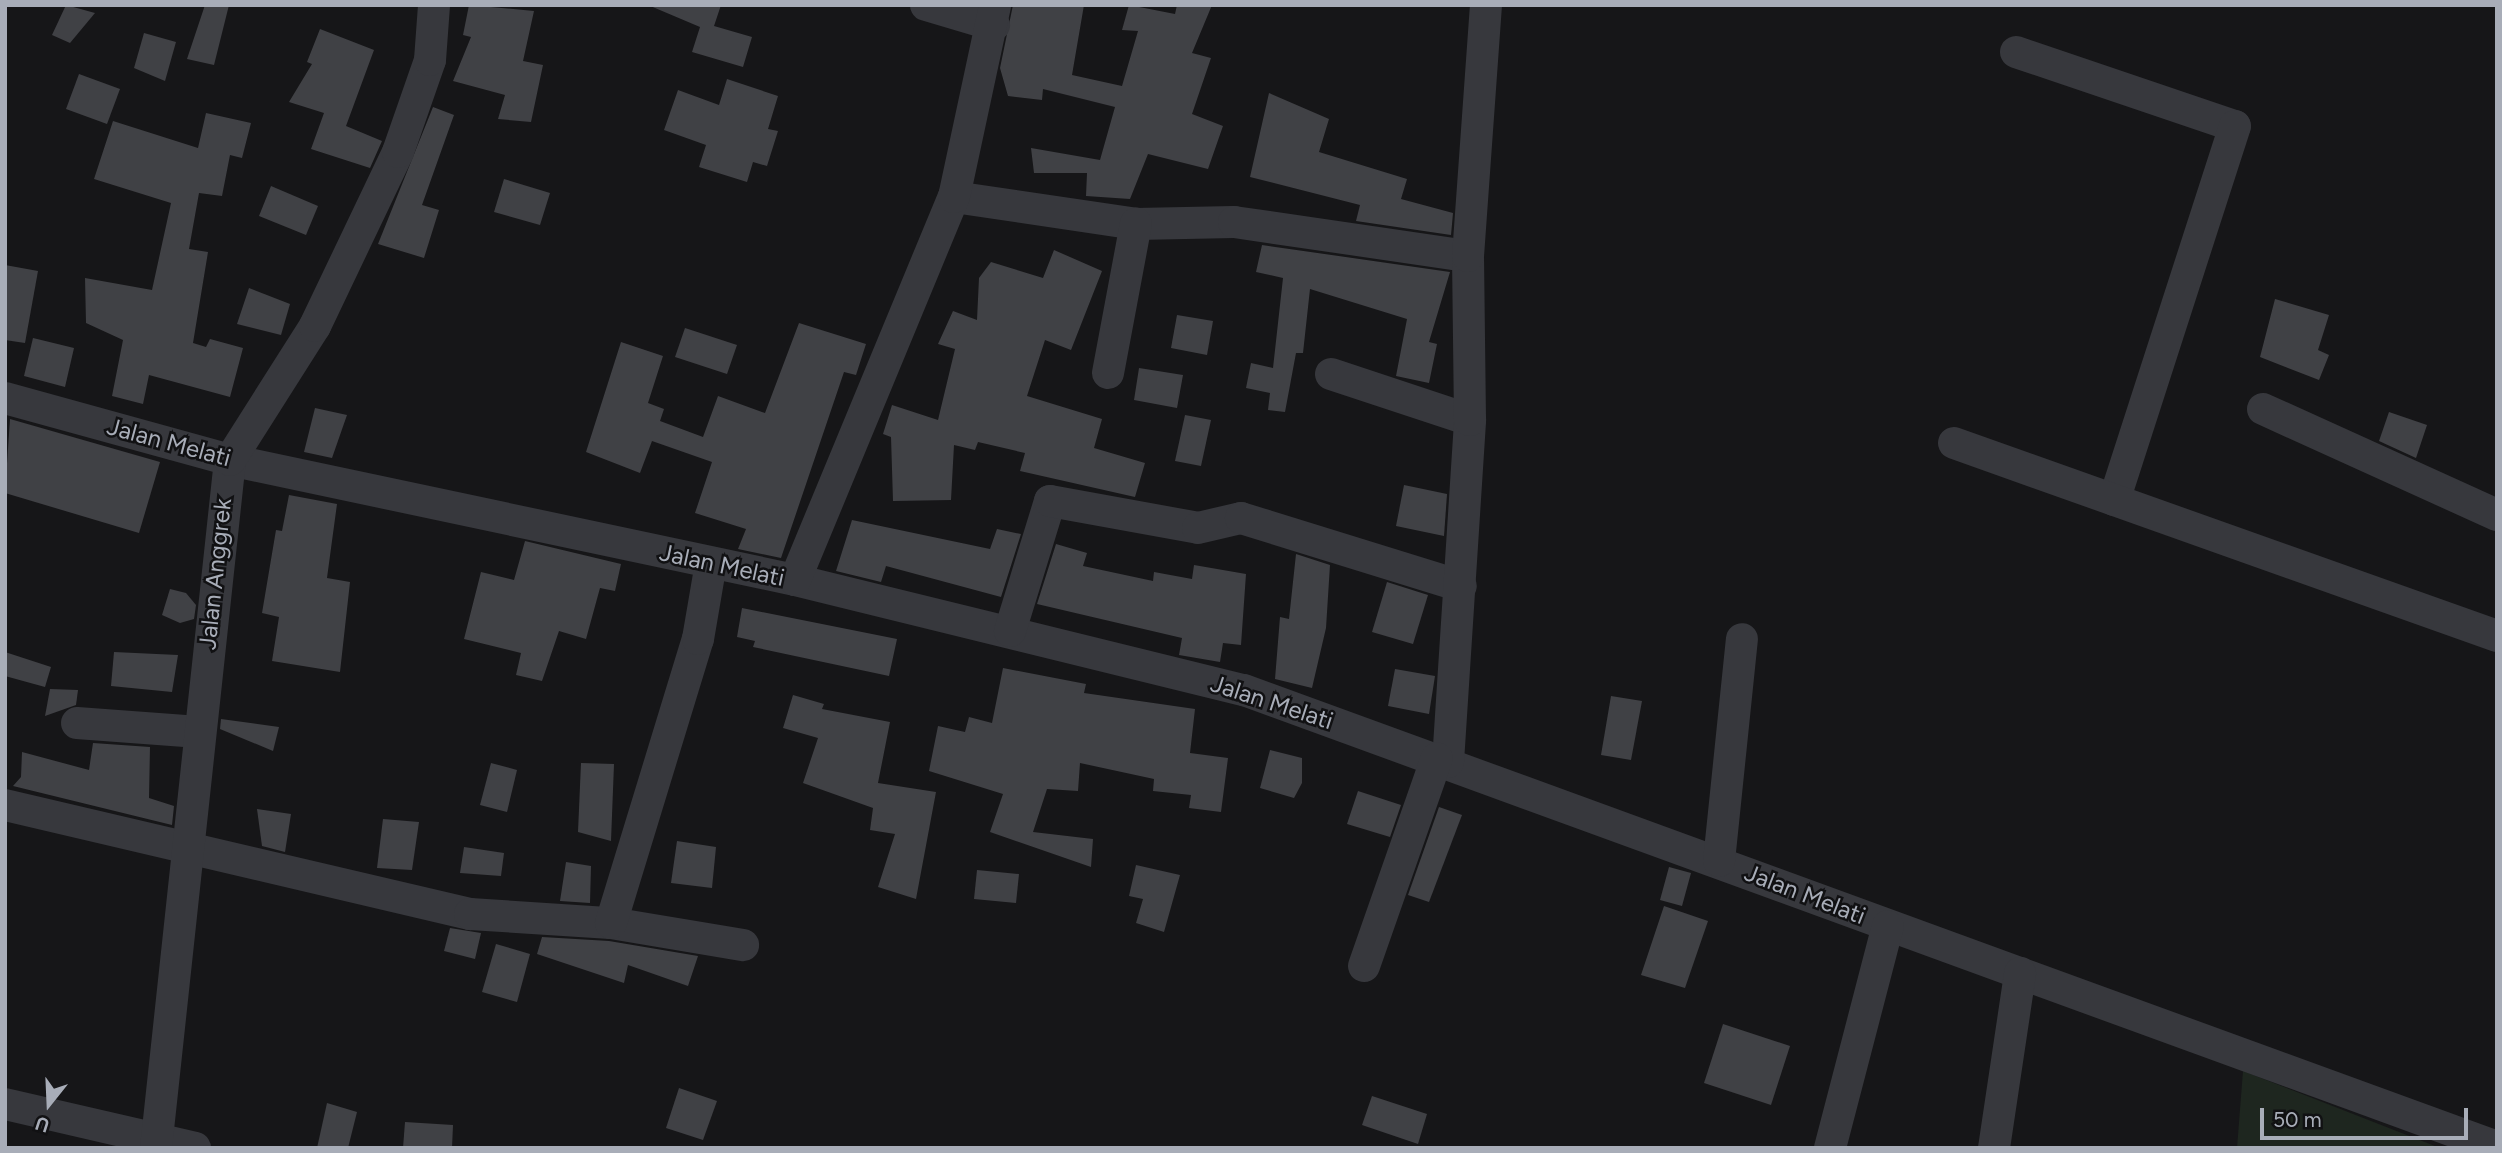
<!DOCTYPE html>
<style>
body{margin:0}
#map{position:relative;width:2502px;height:1153px;overflow:hidden;background:#161618;font-family:Figtree,sans-serif}
div>[style]{position:absolute}
.green>*{inset:0;background:#1e261f}
.building>*{inset:0;background:#404145}
.street>*{height:32px;margin:-16px;padding:0 16px;transform-origin:16px;border-radius:16px;background:#37383d}
span{translate:-50% -50%;white-space:nowrap;text-align:center;line-height:1.15;-webkit-text-stroke:5px #111113;paint-order:stroke}
.street-label{font-size:24px;color:#a8adb8}
.frame{position:absolute;inset:0;border:7px solid #a8adb8;pointer-events:none}
.north{position:absolute;left:14px;top:1069px;width:70px;height:70px;-webkit-text-stroke:5px #111113;paint-order:stroke;rotate:198deg;font-size:19px;font-weight:700;line-height:28px;text-align:center;color:#a8adb8}
.north::after{content:'';display:block;margin:auto;width:24px;height:32px;background:#a8adb8;clip-path:polygon(50% 0,100% 100%,50% 72%,0 100%)}
.scale{position:absolute;left:2260px;top:1108px;width:208px;height:32px;box-sizing:border-box;border:4px solid #a8adb8;border-top:0;padding-left:9px;font-size:21px;line-height:24px;white-space:nowrap;color:#a8adb8;-webkit-text-stroke:5px #111113;paint-order:stroke}
</style>
<div id="map">
<div class="green">
<div style="clip-path:polygon(2243px 1071px,2440px 1148px,2237px 1148px)"></div>
</div>
<div class="building">
<div style="clip-path:polygon(66px 5px,95px 13px,70px 43px,52px 35px)"></div>
<div style="clip-path:polygon(205px 5px,229px 5px,214px 65px,187px 59px)"></div>
<div style="clip-path:polygon(469px 5px,534px 11px,523px 61px,543px 65px,531px 122px,498px 119px,505px 95px,453px 81px,471px 37px,463px 35px)"></div>
<div style="clip-path:polygon(648px 5px,721px 5px,714px 26px,752px 37px,743px 67px,692px 52px,700px 27px)"></div>
<div style="clip-path:polygon(1013px 5px,1084px 5px,1072px 75px,1122px 86px,1138px 31px,1122px 30px,1129px 5px,1175px 14px,1177px 5px,1212px 5px,1192px 53px,1211px 58px,1192px 114px,1223px 126px,1208px 169px,1148px 154px,1130px 199px,1086px 196px,1087px 173px,1034px 173px,1031px 148px,1100px 160px,1115px 107px,1043px 89px,1042px 100px,1008px 96px,1000px 68px)"></div>
<div style="clip-path:polygon(320px 29px,374px 50px,346px 126px,382px 141px,370px 168px,311px 149px,324px 113px,289px 102px,312px 64px,307px 62px)"></div>
<div style="clip-path:polygon(144px 33px,176px 42px,165px 81px,134px 68px)"></div>
<div style="clip-path:polygon(79px 74px,120px 89px,107px 124px,66px 109px)"></div>
<div style="clip-path:polygon(727px 79px,778px 96px,768px 129px,778px 131px,767px 166px,753px 162px,747px 182px,699px 167px,706px 145px,664px 130px,678px 90px,719px 105px)"></div>
<div style="clip-path:polygon(1269px 93px,1329px 119px,1319px 152px,1407px 179px,1401px 199px,1453px 213px,1451px 235px,1356px 221px,1360px 205px,1250px 177px)"></div>
<div style="clip-path:polygon(433px 107px,454px 115px,422px 205px,439px 210px,424px 258px,378px 244px)"></div>
<div style="clip-path:polygon(206px 113px,251px 123px,242px 158px,230px 155px,222px 196px,199px 193px,189px 249px,208px 252px,193px 343px,206px 347px,210px 339px,243px 348px,230px 397px,149px 375px,143px 404px,112px 396px,123px 340px,86px 323px,85px 278px,152px 290px,171px 203px,94px 179px,113px 121px,198px 148px)"></div>
<div style="clip-path:polygon(504px 179px,550px 193px,540px 225px,494px 212px)"></div>
<div style="clip-path:polygon(271px 186px,318px 206px,306px 235px,259px 216px)"></div>
<div style="clip-path:polygon(1262px 245px,1450px 272px,1429px 342px,1437px 344px,1429px 383px,1396px 376px,1407px 319px,1310px 289px,1303px 353px,1296px 353px,1285px 412px,1268px 410px,1270px 393px,1246px 388px,1251px 363px,1273px 368px,1283px 278px,1256px 272px)"></div>
<div style="clip-path:polygon(1054px 250px,1102px 271px,1071px 350px,1045px 340px,1027px 396px,1102px 419px,1094px 448px,1145px 463px,1135px 497px,1020px 471px,1025px 453px,978px 442px,975px 450px,954px 445px,951px 500px,893px 501px,891px 437px,883px 434px,892px 405px,938px 420px,955px 349px,938px 344px,953px 311px,977px 320px,979px 278px,991px 262px,1043px 278px)"></div>
<div style="clip-path:polygon(5px 265px,38px 271px,25px 343px,5px 340px)"></div>
<div style="clip-path:polygon(249px 288px,290px 304px,281px 335px,237px 324px)"></div>
<div style="clip-path:polygon(2275px 299px,2329px 315px,2318px 350px,2329px 355px,2319px 380px,2260px 357px)"></div>
<div style="clip-path:polygon(1177px 315px,1213px 321px,1207px 355px,1171px 348px)"></div>
<div style="clip-path:polygon(799px 323px,866px 344px,856px 375px,844px 372px,781px 558px,738px 549px,746px 529px,695px 513px,712px 462px,652px 441px,640px 473px,586px 452px,621px 342px,663px 356px,648px 403px,664px 409px,660px 421px,703px 437px,718px 396px,765px 413px)"></div>
<div style="clip-path:polygon(685px 328px,737px 345px,727px 374px,675px 357px)"></div>
<div style="clip-path:polygon(33px 338px,74px 348px,65px 387px,24px 376px)"></div>
<div style="clip-path:polygon(1139px 368px,1183px 375px,1177px 408px,1134px 400px)"></div>
<div style="clip-path:polygon(315px 408px,347px 415px,332px 458px,304px 452px)"></div>
<div style="clip-path:polygon(2389px 412px,2427px 425px,2416px 458px,2379px 441px)"></div>
<div style="clip-path:polygon(1185px 415px,1211px 420px,1201px 466px,1175px 461px)"></div>
<div style="clip-path:polygon(10px 419px,160px 462px,139px 533px,5px 493px)"></div>
<div style="clip-path:polygon(1404px 485px,1447px 494px,1444px 536px,1396px 526px)"></div>
<div style="clip-path:polygon(289px 495px,337px 504px,327px 578px,350px 582px,340px 672px,272px 661px,279px 617px,262px 613px,276px 530px,282px 531px)"></div>
<div style="clip-path:polygon(852px 520px,990px 549px,997px 529px,1021px 534px,1001px 597px,886px 566px,881px 582px,836px 571px)"></div>
<div style="clip-path:polygon(525px 541px,621px 564px,615px 591px,600px 588px,586px 639px,559px 631px,542px 681px,516px 675px,521px 653px,464px 639px,481px 572px,514px 580px)"></div>
<div style="clip-path:polygon(1056px 544px,1087px 553px,1083px 566px,1153px 581px,1154px 572px,1192px 579px,1194px 565px,1246px 574px,1241px 645px,1223px 643px,1220px 662px,1179px 655px,1182px 638px,1037px 604px)"></div>
<div style="clip-path:polygon(1296px 554px,1330px 565px,1326px 628px,1312px 688px,1275px 679px,1280px 617px,1289px 619px)"></div>
<div style="clip-path:polygon(1387px 582px,1428px 595px,1413px 644px,1372px 632px)"></div>
<div style="clip-path:polygon(170px 589px,186px 593px,196px 605px,194px 619px,180px 623px,162px 615px)"></div>
<div style="clip-path:polygon(742px 608px,897px 639px,889px 676px,753px 647px,755px 641px,737px 637px)"></div>
<div style="clip-path:polygon(5px 652px,51px 667px,45px 687px,5px 676px)"></div>
<div style="clip-path:polygon(114px 652px,178px 655px,172px 692px,111px 686px)"></div>
<div style="clip-path:polygon(1003px 668px,1086px 684px,1084px 693px,1195px 709px,1190px 753px,1228px 758px,1221px 812px,1189px 808px,1191px 795px,1153px 791px,1154px 779px,1080px 763px,1078px 791px,1047px 789px,1033px 832px,1093px 839px,1091px 867px,990px 832px,1003px 794px,929px 771px,938px 726px,965px 732px,969px 717px,992px 723px)"></div>
<div style="clip-path:polygon(1395px 669px,1435px 676px,1429px 714px,1388px 706px)"></div>
<div style="clip-path:polygon(50px 689px,78px 690px,76px 705px,45px 716px)"></div>
<div style="clip-path:polygon(793px 695px,824px 704px,822px 709px,890px 722px,878px 783px,936px 792px,916px 899px,878px 887px,895px 834px,870px 830px,873px 808px,803px 783px,818px 738px,783px 728px)"></div>
<div style="clip-path:polygon(1611px 696px,1642px 701px,1631px 760px,1601px 755px)"></div>
<div style="clip-path:polygon(221px 719px,279px 727px,273px 751px,220px 729px)"></div>
<div style="clip-path:polygon(93px 743px,150px 747px,149px 798px,174px 806px,172px 825px,13px 786px,21px 777px,22px 752px,89px 770px)"></div>
<div style="clip-path:polygon(1270px 750px,1302px 758px,1302px 783px,1294px 798px,1260px 788px)"></div>
<div style="clip-path:polygon(491px 763px,517px 770px,507px 812px,480px 805px)"></div>
<div style="clip-path:polygon(581px 763px,614px 764px,611px 841px,578px 832px)"></div>
<div style="clip-path:polygon(1358px 791px,1401px 805px,1390px 837px,1347px 824px)"></div>
<div style="clip-path:polygon(1439px 807px,1462px 815px,1429px 902px,1408px 895px)"></div>
<div style="clip-path:polygon(257px 809px,291px 814px,285px 852px,262px 846px)"></div>
<div style="clip-path:polygon(383px 819px,419px 822px,412px 870px,377px 868px)"></div>
<div style="clip-path:polygon(677px 841px,716px 847px,712px 888px,671px 883px)"></div>
<div style="clip-path:polygon(464px 847px,504px 853px,501px 876px,460px 873px)"></div>
<div style="clip-path:polygon(566px 862px,591px 866px,590px 903px,560px 901px)"></div>
<div style="clip-path:polygon(1136px 865px,1180px 875px,1164px 932px,1136px 923px,1143px 899px,1129px 896px)"></div>
<div style="clip-path:polygon(1669px 867px,1691px 873px,1682px 906px,1660px 900px)"></div>
<div style="clip-path:polygon(977px 870px,1019px 874px,1016px 903px,974px 899px)"></div>
<div style="clip-path:polygon(1664px 906px,1708px 921px,1685px 988px,1641px 975px)"></div>
<div style="clip-path:polygon(450px 928px,481px 933px,475px 959px,444px 951px)"></div>
<div style="clip-path:polygon(542px 937px,609px 941px,698px 956px,688px 986px,628px 965px,624px 983px,537px 954px)"></div>
<div style="clip-path:polygon(496px 944px,530px 954px,517px 1002px,482px 992px)"></div>
<div style="clip-path:polygon(1723px 1024px,1790px 1046px,1771px 1105px,1704px 1083px)"></div>
<div style="clip-path:polygon(679px 1088px,717px 1101px,703px 1140px,666px 1128px)"></div>
<div style="clip-path:polygon(1372px 1096px,1427px 1114px,1418px 1144px,1362px 1125px)"></div>
<div style="clip-path:polygon(327px 1103px,357px 1112px,348px 1148px,317px 1148px)"></div>
<div style="clip-path:polygon(405px 1122px,453px 1125px,452px 1148px,403px 1148px)"></div>
</div>
<div class="street">
<div style="left:926px;top:5px;width:71px;rotate:16.4deg"></div>
<div style="left:2016px;top:52px;width:231px;rotate:18.7deg"></div>
<div style="left:2235px;top:126px;width:393px;rotate:107.9deg"></div>
<div style="left:954px;top:197px;width:184px;rotate:8.4deg"></div>
<div style="left:1136px;top:224px;width:98px;rotate:-1.2deg"></div>
<div style="left:1234px;top:222px;width:236px;rotate:8.3deg"></div>
<div style="left:1108px;top:373px;width:152px;rotate:-79.4deg"></div>
<div style="left:1331px;top:374px;width:146px;rotate:18.3deg"></div>
<div style="left:5px;top:398px;width:233px;rotate:15.4deg"></div>
<div style="left:230px;top:460px;width:578px;rotate:11.99deg"></div>
<div style="left:795px;top:580px;width:462px;rotate:13.8deg"></div>
<div style="left:1244px;top:690px;width:1334px;rotate:20.04deg"></div>
<div style="left:2263px;top:409px;width:257px;rotate:24.4deg"></div>
<div style="left:1954px;top:443px;width:576px;rotate:19.57deg"></div>
<div style="left:795px;top:580px;width:415px;rotate:-67.5deg"></div>
<div style="left:954px;top:197px;width:196px;rotate:-77.9deg"></div>
<div style="left:1010px;top:631px;width:136px;rotate:-72.9deg"></div>
<div style="left:1050px;top:501px;width:150px;rotate:10.3deg"></div>
<div style="left:1198px;top:528px;width:44px;rotate:-13.1deg"></div>
<div style="left:1241px;top:518px;width:230px;rotate:17.2deg"></div>
<div style="left:77px;top:723px;width:122px;rotate:4.2deg"></div>
<div style="left:1448px;top:762px;width:343px;rotate:-86.3deg"></div>
<div style="left:1470px;top:420px;width:164px;rotate:-90.7deg"></div>
<div style="left:1468px;top:256px;width:252px;rotate:-85.9deg"></div>
<div style="left:5px;top:805px;width:478px;rotate:13.2deg"></div>
<div style="left:470px;top:914px;width:141px;rotate:3.7deg"></div>
<div style="left:611px;top:923px;width:134px;rotate:9.5deg"></div>
<div style="left:1719px;top:861px;width:223px;rotate:-84.1deg"></div>
<div style="left:611px;top:923px;width:297px;rotate:-73deg"></div>
<div style="left:698px;top:639px;width:77px;rotate:-80.3deg"></div>
<div style="left:1364px;top:966px;width:220px;rotate:-70.7deg"></div>
<div style="left:5px;top:1104px;width:195px;rotate:13deg"></div>
<div style="left:156px;top:1148px;width:692px;rotate:-83.86deg"></div>
<div style="left:230px;top:460px;width:159px;rotate:-57.6deg"></div>
<div style="left:315px;top:326px;width:193px;rotate:-64.5deg"></div>
<div style="left:398px;top:152px;width:97px;rotate:-70.8deg"></div>
<div style="left:430px;top:60px;width:55px;rotate:-85.8deg"></div>
<div style="left:1830px;top:1148px;width:229px;rotate:-75.4deg"></div>
<div style="left:1994px;top:1148px;width:177px;rotate:-81.5deg"></div>
</div>
<div class="street-label">
<span style="left:169px;top:442px;rotate:15deg">Jalan Melati</span>
<span style="left:722px;top:565px;rotate:12deg">Jalan Melati</span>
<span style="left:215px;top:574px;rotate:-84deg">Jalan Anggrek</span>
<span style="left:1272px;top:702px;rotate:18deg">Jalan Melati</span>
<span style="left:1805px;top:894px;rotate:21deg">Jalan Melati</span>
</div>
<div class="frame"></div>
<div class="north">U</div>
<div class="scale">50 m</div>
</div>
